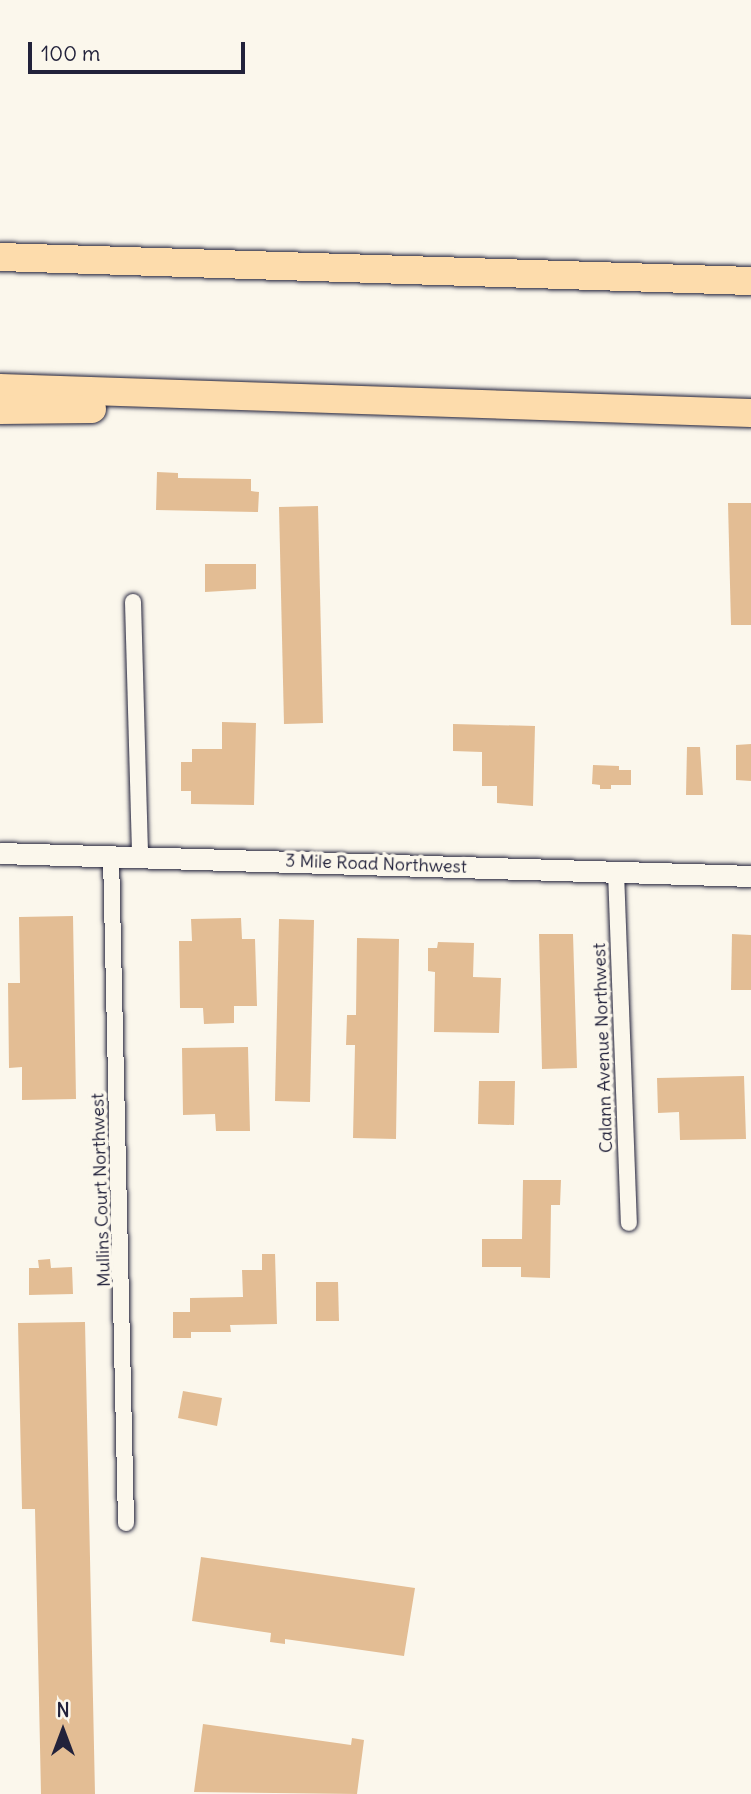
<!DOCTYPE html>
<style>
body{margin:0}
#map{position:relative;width:751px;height:1794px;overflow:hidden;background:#fbf7ec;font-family:Delius,sans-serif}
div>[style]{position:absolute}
.building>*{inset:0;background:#e3bd94}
.roads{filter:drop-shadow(0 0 2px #22223b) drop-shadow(0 0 2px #22223b)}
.minor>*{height:16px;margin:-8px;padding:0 8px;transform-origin:8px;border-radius:8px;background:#fbf7ec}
.secondary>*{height:21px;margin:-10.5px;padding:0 10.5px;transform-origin:10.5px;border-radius:10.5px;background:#fbf7ec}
.motorway>*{height:28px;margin:-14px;padding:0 14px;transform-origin:14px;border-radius:14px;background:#fddcac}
span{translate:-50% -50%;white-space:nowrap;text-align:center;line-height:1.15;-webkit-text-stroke:7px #fbf7ec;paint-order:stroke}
.street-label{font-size:18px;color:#22223b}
.north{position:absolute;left:28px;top:1696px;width:70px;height:70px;-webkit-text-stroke:5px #fbf7ec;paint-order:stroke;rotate:0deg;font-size:19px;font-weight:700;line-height:28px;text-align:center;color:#22223b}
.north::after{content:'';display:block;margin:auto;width:24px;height:32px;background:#22223b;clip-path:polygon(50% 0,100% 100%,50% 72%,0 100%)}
.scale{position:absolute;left:28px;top:42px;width:217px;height:32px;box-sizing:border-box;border:4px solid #22223b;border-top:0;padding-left:9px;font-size:21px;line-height:24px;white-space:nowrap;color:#22223b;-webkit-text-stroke:5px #fbf7ec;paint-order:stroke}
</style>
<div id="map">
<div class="building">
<div style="clip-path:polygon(157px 472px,178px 473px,178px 478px,251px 479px,251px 491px,259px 492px,258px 512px,156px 510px)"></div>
<div style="clip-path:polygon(728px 503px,751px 503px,751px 625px,731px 625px)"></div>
<div style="clip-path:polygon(318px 506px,323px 723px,284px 724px,279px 507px)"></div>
<div style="clip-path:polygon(205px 564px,256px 564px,256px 589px,205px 592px)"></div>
<div style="clip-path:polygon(222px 722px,256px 723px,254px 805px,191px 804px,191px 791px,181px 791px,181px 762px,192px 762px,192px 749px,222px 749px)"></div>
<div style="clip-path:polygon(453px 724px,535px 726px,533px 806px,497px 803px,497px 786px,482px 786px,482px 752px,453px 751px)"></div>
<div style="clip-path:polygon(751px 744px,751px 781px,736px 780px,736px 745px)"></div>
<div style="clip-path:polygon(687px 747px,700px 747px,703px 795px,686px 795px)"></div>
<div style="clip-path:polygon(593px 765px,619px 766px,619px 770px,631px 770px,631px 785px,611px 785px,611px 789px,600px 789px,600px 785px,592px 784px)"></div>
<div style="clip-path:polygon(73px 916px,76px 1099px,22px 1100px,22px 1067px,9px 1068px,8px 983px,20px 983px,19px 917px)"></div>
<div style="clip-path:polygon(241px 918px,242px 939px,255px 939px,257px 1006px,234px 1006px,234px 1023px,204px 1024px,203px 1008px,180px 1008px,179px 941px,192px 941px,191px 919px)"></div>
<div style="clip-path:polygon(279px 919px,314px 920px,310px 1102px,275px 1101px)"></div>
<div style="clip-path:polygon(539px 934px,573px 934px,577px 1068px,542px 1069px)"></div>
<div style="clip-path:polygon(732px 934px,751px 935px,751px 990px,731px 990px)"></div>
<div style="clip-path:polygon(357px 938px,399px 939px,396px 1139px,353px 1138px,355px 1045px,346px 1045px,347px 1015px,356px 1015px)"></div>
<div style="clip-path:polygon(438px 942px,474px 943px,473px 977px,501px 978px,499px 1033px,434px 1032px,435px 972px,428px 971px,428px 948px,437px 948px)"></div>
<div style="clip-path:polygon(248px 1047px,250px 1131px,216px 1131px,215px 1114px,183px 1115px,182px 1048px)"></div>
<div style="clip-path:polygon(744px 1076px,746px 1139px,680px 1140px,679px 1112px,658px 1113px,657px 1078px)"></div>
<div style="clip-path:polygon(479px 1081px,515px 1081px,514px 1125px,478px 1124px)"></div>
<div style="clip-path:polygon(523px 1180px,561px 1180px,560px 1205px,551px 1205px,550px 1278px,521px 1277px,521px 1267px,482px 1267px,482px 1239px,522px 1239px)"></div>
<div style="clip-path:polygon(262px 1254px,275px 1254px,277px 1324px,230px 1325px,231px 1332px,191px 1332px,191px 1338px,173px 1338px,173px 1312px,190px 1312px,190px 1298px,243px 1297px,242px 1270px,262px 1270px)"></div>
<div style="clip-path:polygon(50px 1259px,51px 1268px,72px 1267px,73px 1294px,29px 1295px,29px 1268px,39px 1268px,38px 1260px)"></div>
<div style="clip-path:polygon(316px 1282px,338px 1282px,339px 1321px,316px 1321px)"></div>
<div style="clip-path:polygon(85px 1322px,95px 1794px,41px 1794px,35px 1509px,22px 1509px,18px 1323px)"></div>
<div style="clip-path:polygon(183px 1391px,222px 1398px,217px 1426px,178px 1418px)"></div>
<div style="clip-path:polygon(201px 1557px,415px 1588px,404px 1656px,285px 1639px,285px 1644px,270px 1642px,271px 1633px,192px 1621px)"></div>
<div style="clip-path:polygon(203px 1724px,351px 1745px,352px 1738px,364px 1740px,357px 1794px,194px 1792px)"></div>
</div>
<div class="roads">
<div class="minor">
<div style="left:133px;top:602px;width:255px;rotate:88.4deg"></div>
<div style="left:111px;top:856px;width:667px;rotate:88.71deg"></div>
<div style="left:616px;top:872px;width:351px;rotate:87.9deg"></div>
</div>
<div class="secondary">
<div style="left:0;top:853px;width:751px;rotate:1.75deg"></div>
</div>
<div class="motorway">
<div style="left:0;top:257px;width:751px;rotate:1.83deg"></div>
<div style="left:0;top:388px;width:751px;rotate:1.91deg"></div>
<div style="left:0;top:410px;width:92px;rotate:-0.6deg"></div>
</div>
</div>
<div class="street-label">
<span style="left:376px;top:864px;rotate:2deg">3 Mile Road Northwest</span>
<span style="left:603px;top:1048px;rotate:-92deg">Calann Avenue Northwest</span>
<span style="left:101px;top:1190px;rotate:-92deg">Mullins Court Northwest</span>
</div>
<div class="north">N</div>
<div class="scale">100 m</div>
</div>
